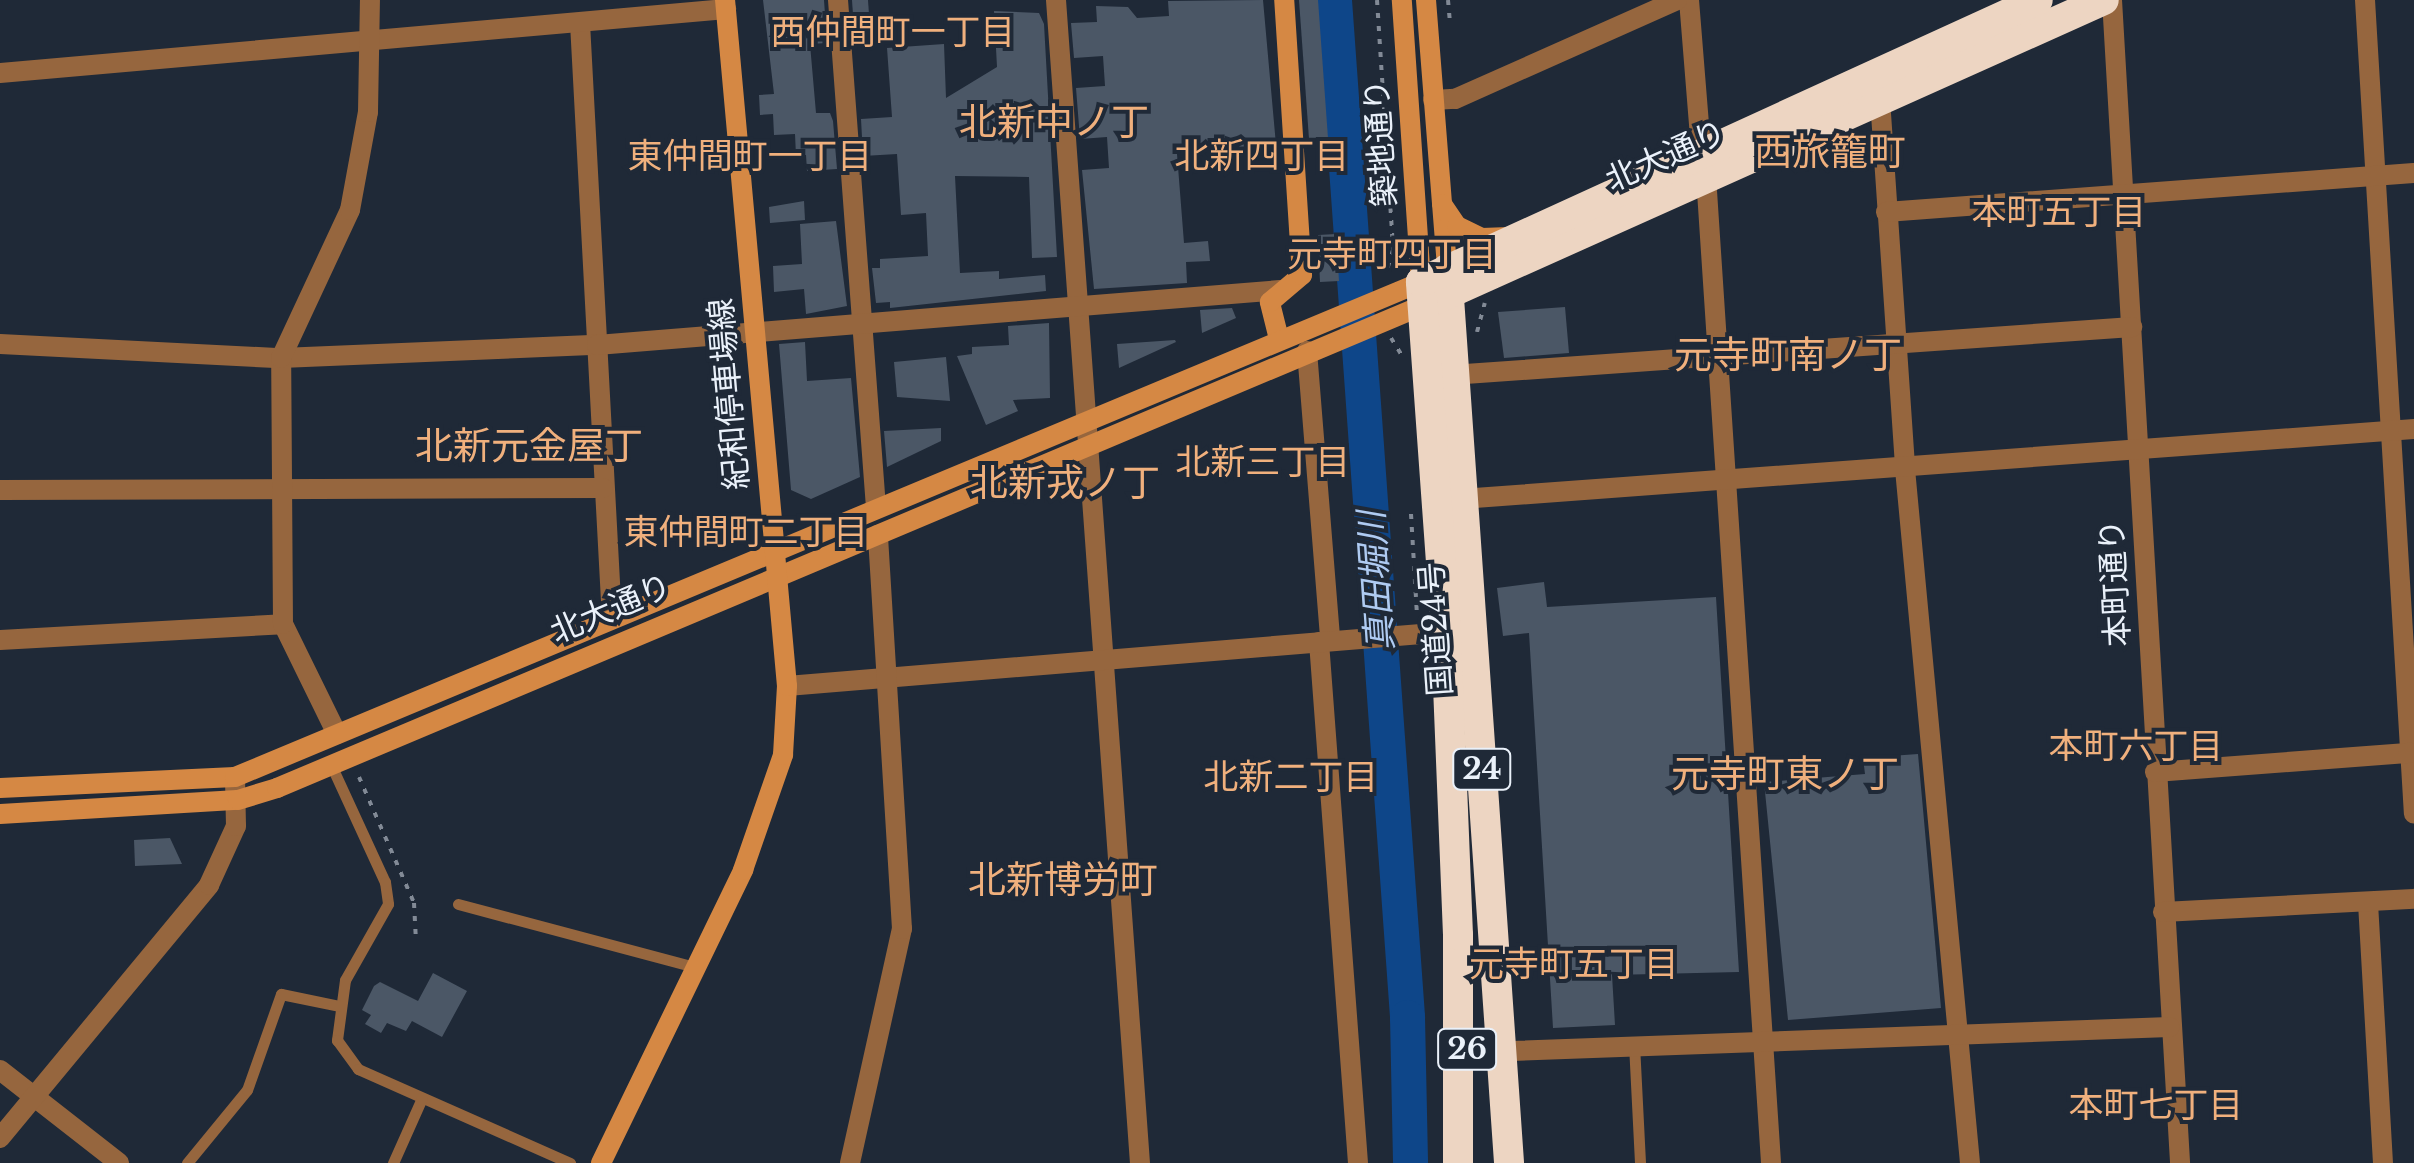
<!DOCTYPE html>
<meta charset="utf-8">
<style>
body{margin:0}
#map{position:relative;width:2414px;height:1163px;overflow:hidden;background:#1f2937;font-family:"Libre Baskerville","Noto Sans JP",serif}
div>[style]{position:absolute}
.river>*{height:35px;margin:-17.5px;padding:0 17.5px;transform-origin:17.5px;border-radius:17.5px;background:#0e4689}
.building>*{inset:0;background:#4b5766}
.path>*{height:4px;margin-top:-2px;transform-origin:0;background:repeating-linear-gradient(90deg,#828a96 0 5px,transparent 0 13px)}
.lane>*{height:11px;margin:-5.5px;padding:0 5.5px;transform-origin:5.5px;border-radius:5.5px;background:#96663e}
.street>*{height:20px;margin:-10px;padding:0 10px;transform-origin:10px;border-radius:10px;background:#96663e}
.secondary>*{height:20px;margin:-10px;padding:0 10px;transform-origin:10px;border-radius:10px;background:#d58844}
.highway>*{height:30px;margin:-15px;padding:0 15px;transform-origin:15px;border-radius:15px;background:#edd5c2}
span{translate:-50% -50%;white-space:nowrap;text-align:center;line-height:1.15;-webkit-text-stroke:8px #1f2937;paint-order:stroke}
.shield-label span{padding:2px 8px;background:#1f2937;border:2px solid;border-radius:8px;-webkit-text-stroke-width:0}
.shield-label{font-size:30px;color:#eaf1fa;font-weight:700}
.street-label{font-size:32px;color:#eaf1fa}
.neighbourhood-label{font-size:35px;color:#f0b07d}
.water-label{font-size:35px;color:#afcbf2;font-style:italic}
.quarter-label{font-size:38px;color:#f0b07d}
</style>
<div id="map">
<div class="river">
<div style="left:1334px;top:0;width:1020px;rotate:85.89deg"></div>
<div style="left:1407px;top:1017px;width:146px;rotate:88.8deg"></div>
</div>
<div class="building">
<div style="clip-path:polygon(763px 0,824px 0,827px 43px,810px 44px,816px 113px,830px 113px,833px 121px,837px 169px,807px 171px,806px 155px,796px 156px,795px 134px,774px 135px,773px 114px,760px 115px,759px 95px,774px 94px)"></div>
<div style="clip-path:polygon(852px 0,868px 0,871px 44px,855px 45px)"></div>
<div style="clip-path:polygon(1263px 0,1276px 145px,1177px 154px,1184px 243px,1208px 241px,1210px 261px,1186px 262px,1187px 283px,1094px 289px,1082px 170px,1109px 168px,1107px 137px,1080px 139px,1076px 88px,1105px 86px,1103px 56px,1074px 58px,1071px 23px,1097px 22px,1096px 6px,1128px 7px,1137px 18px,1169px 16px,1168px 1px)"></div>
<div style="clip-path:polygon(1299px 0,1318px 0,1328px 138px,1309px 139px)"></div>
<div style="clip-path:polygon(994px 11px,1039px 13px,1044px 24px,1057px 257px,1032px 258px,1029px 177px,955px 176px,960px 273px,999px 271px,999px 279px,1045px 275px,1046px 291px,890px 308px,890px 302px,876px 303px,872px 268px,880px 268px,880px 259px,928px 256px,926px 213px,901px 215px,897px 154px,863px 156px,861px 119px,892px 117px,887px 48px,944px 44px,946px 98px,997px 67px)"></div>
<div style="clip-path:polygon(804px 201px,805px 220px,770px 223px,769px 207px)"></div>
<div style="clip-path:polygon(836px 221px,847px 306px,806px 314px,804px 289px,774px 292px,773px 266px,802px 264px,800px 224px)"></div>
<div style="clip-path:polygon(1336px 234px,1339px 281px,1320px 282px,1318px 235px)"></div>
<div style="clip-path:polygon(1565px 307px,1569px 353px,1504px 358px,1498px 312px)"></div>
<div style="clip-path:polygon(1232px 308px,1236px 318px,1202px 333px,1200px 310px)"></div>
<div style="clip-path:polygon(1049px 323px,1050px 398px,1013px 400px,1018px 411px,986px 425px,957px 356px,972px 354px,972px 347px,1009px 345px,1008px 326px)"></div>
<div style="clip-path:polygon(1175px 340px,1176px 342px,1119px 368px,1117px 344px)"></div>
<div style="clip-path:polygon(805px 342px,807px 381px,851px 378px,860px 477px,811px 499px,791px 490px,779px 344px)"></div>
<div style="clip-path:polygon(946px 357px,950px 401px,897px 397px,894px 362px)"></div>
<div style="clip-path:polygon(941px 428px,941px 441px,887px 467px,884px 431px)"></div>
<div style="clip-path:polygon(1544px 582px,1547px 607px,1716px 597px,1739px 972px,1612px 975px,1615px 1025px,1553px 1028px,1529px 633px,1503px 636px,1497px 588px)"></div>
<div style="clip-path:polygon(1918px 754px,1941px 1008px,1788px 1020px,1764px 782px,1865px 774px,1863px 758px)"></div>
<div style="clip-path:polygon(170px 838px,182px 864px,135px 866px,134px 840px)"></div>
<div style="clip-path:polygon(433px 973px,467px 991px,442px 1037px,412px 1021px,406px 1031px,387px 1023px,381px 1033px,365px 1024px,371px 1015px,362px 1010px,374px 986px,380px 982px,418px 1001px)"></div>
</div>
<div class="path">
<div style="left:1377px;top:0;width:251px;rotate:86.3deg"></div>
<div style="left:1393px;top:250px;width:24px;rotate:107deg"></div>
<div style="left:1448px;top:0;width:24px;rotate:85deg"></div>
<div style="left:1477px;top:332px;width:30px;rotate:-75deg"></div>
<div style="left:1391px;top:338px;width:19px;rotate:58deg"></div>
<div style="left:1411px;top:514px;width:100px;rotate:86.6deg"></div>
<div style="left:359px;top:777px;width:137px;rotate:66.4deg"></div>
<div style="left:414px;top:903px;width:36px;rotate:87deg"></div>
</div>
<div class="lane">
<div style="left:332px;top:767px;width:127px;rotate:65.3deg"></div>
<div style="left:385px;top:882px;width:22px;rotate:82deg"></div>
<div style="left:388px;top:904px;width:87px;rotate:119.5deg"></div>
<div style="left:345px;top:980px;width:61px;rotate:97.6deg"></div>
<div style="left:337px;top:1040px;width:36px;rotate:54deg"></div>
<div style="left:358px;top:1069px;width:232px;rotate:23.9deg"></div>
<div style="left:458px;top:904px;width:244px;rotate:14.9deg"></div>
<div style="left:1634px;top:1044px;width:119px;rotate:87.1deg"></div>
<div style="left:187px;top:1163px;width:94px;rotate:-50.6deg"></div>
<div style="left:247px;top:1090px;width:102px;rotate:-70.5deg"></div>
<div style="left:281px;top:994px;width:59px;rotate:11.7deg"></div>
<div style="left:393px;top:1163px;width:71px;rotate:-66deg"></div>
</div>
<div class="street">
<div style="left:838px;top:0;width:509px;rotate:85.72deg"></div>
<div style="left:1056px;top:0;width:1166px;rotate:85.87deg"></div>
<div style="left:1689px;top:0;width:149px;rotate:85.4deg"></div>
<div style="left:2112px;top:0;width:1165px;rotate:86.65deg"></div>
<div style="left:2365px;top:0;width:815px;rotate:86.56deg"></div>
<div style="left:580px;top:23px;width:597px;rotate:86.93deg"></div>
<div style="left:0;top:73px;width:729px;rotate:-5.04deg"></div>
<div style="left:1880px;top:99px;width:371px;rotate:86.1deg"></div>
<div style="left:1905px;top:469px;width:697px;rotate:84.65deg"></div>
<div style="left:1433px;top:100px;width:22px;rotate:-3deg"></div>
<div style="left:1455px;top:99px;width:243px;rotate:-24deg"></div>
<div style="left:1706px;top:176px;width:989px;rotate:86.23deg"></div>
<div style="left:1886px;top:212px;width:529px;rotate:-4.22deg"></div>
<div style="left:0;top:344px;width:281px;rotate:2.9deg"></div>
<div style="left:281px;top:358px;width:316px;rotate:-2.4deg"></div>
<div style="left:597px;top:345px;width:685px;rotate:-4.6deg"></div>
<div style="left:1307px;top:351px;width:290px;rotate:85.4deg"></div>
<div style="left:1451px;top:375px;width:683px;rotate:-4.03deg"></div>
<div style="left:0;top:490px;width:603px;rotate:-0.19deg"></div>
<div style="left:1461px;top:499px;width:956px;rotate:-4.2deg"></div>
<div style="left:0;top:640px;width:283px;rotate:-3.2deg"></div>
<div style="left:1319px;top:642px;width:522px;rotate:85.72deg"></div>
<div style="left:787px;top:686px;width:673px;rotate:-4.69deg"></div>
<div style="left:337px;top:734px;width:123px;rotate:-116.1deg"></div>
<div style="left:283px;top:624px;width:266px;rotate:-90.4deg"></div>
<div style="left:281px;top:358px;width:163px;rotate:-65deg"></div>
<div style="left:350px;top:210px;width:100px;rotate:-79.6deg"></div>
<div style="left:368px;top:112px;width:112px;rotate:-89deg"></div>
<div style="left:2155px;top:772px;width:256px;rotate:-4.3deg"></div>
<div style="left:2368px;top:903px;width:260px;rotate:86.7deg"></div>
<div style="left:2163px;top:912px;width:251px;rotate:-3deg"></div>
<div style="left:1455px;top:1053px;width:715px;rotate:-2.08deg"></div>
<div style="left:0;top:1070px;width:151px;rotate:38deg"></div>
<div style="left:0;top:1138px;width:328px;rotate:-50.4deg"></div>
<div style="left:209px;top:885px;width:65px;rotate:-65.4deg"></div>
<div style="left:236px;top:826px;width:49px;rotate:-91.2deg"></div>
<div style="left:850px;top:1163px;width:240px;rotate:-77.5deg"></div>
<div style="left:902px;top:929px;width:395px;rotate:-93.5deg"></div>
</div>
<div class="secondary">
<div style="left:1426px;top:0;width:270px;rotate:85.5deg"></div>
<div style="left:1442px;top:204px;width:27px;rotate:56deg"></div>
<div style="left:1457px;top:226px;width:28px;rotate:26deg"></div>
<div style="left:1482px;top:238px;width:27px;rotate:-2deg"></div>
<div style="left:1279px;top:339px;width:38px;rotate:-104deg"></div>
<div style="left:1270px;top:302px;width:42px;rotate:-40.2deg"></div>
<div style="left:1302px;top:275px;width:276px;rotate:-93.7deg"></div>
<div style="left:0;top:788px;width:235px;rotate:-2.7deg"></div>
<div style="left:235px;top:777px;width:1285px;rotate:-22.65deg"></div>
<div style="left:1421px;top:282px;width:283px;rotate:-93.9deg"></div>
<div style="left:0;top:814px;width:238px;rotate:-3.4deg"></div>
<div style="left:238px;top:800px;width:41px;rotate:-17.1deg"></div>
<div style="left:277px;top:788px;width:1244px;rotate:-22.85deg"></div>
<div style="left:601px;top:1163px;width:326px;rotate:-64.1deg"></div>
<div style="left:743px;top:870px;width:122px;rotate:-70.8deg"></div>
<div style="left:783px;top:755px;width:69px;rotate:-86.7deg"></div>
<div style="left:787px;top:686px;width:689px;rotate:-95.16deg"></div>
</div>
<div class="highway">
<div style="left:1447px;top:269px;width:896px;rotate:86.03deg"></div>
<div style="left:1432px;top:301px;width:736px;rotate:-24.13deg"></div>
<div style="left:1458px;top:1163px;width:228px;rotate:-90deg"></div>
<div style="left:1458px;top:935px;width:303px;rotate:-92.3deg"></div>
<div style="left:1446px;top:632px;width:351px;rotate:-94.1deg"></div>
<div style="left:1421px;top:282px;width:678px;rotate:-24.56deg"></div>
</div>
<div class="shield-label">
<span style="left:1482px;top:769px">24</span>
<span style="left:1467px;top:1049px">26</span>
</div>
<div class="street-label">
<span style="left:1381px;top:143px;rotate:-94deg">築地通り</span>
<span style="left:1666px;top:156px;rotate:-24deg">北大通り</span>
<span style="left:729px;top:394px;rotate:-95deg">紀和停車場線</span>
<span style="left:2115px;top:583px;rotate:-93deg">本町通り</span>
<span style="left:611px;top:609px;rotate:-23deg">北大通り</span>
<span style="left:1436px;top:629px;rotate:-94deg">国道24号</span>
</div>
<div class="neighbourhood-label">
<span style="left:893px;top:32px">西仲間町一丁目</span>
<span style="left:750px;top:156px">東仲間町一丁目</span>
<span style="left:1262px;top:156px">北新四丁目</span>
<span style="left:2059px;top:212px">本町五丁目</span>
<span style="left:1392px;top:254px">元寺町四丁目</span>
<span style="left:1263px;top:462px">北新三丁目</span>
<span style="left:746px;top:532px">東仲間町二丁目</span>
<span style="left:2136px;top:746px">本町六丁目</span>
<span style="left:1291px;top:777px">北新二丁目</span>
<span style="left:1574px;top:964px">元寺町五丁目</span>
<span style="left:2156px;top:1105px">本町七丁目</span>
</div>
<div class="water-label">
<span style="left:1376px;top:581px;rotate:-94deg">真田堀川</span>
</div>
<div class="quarter-label">
<span style="left:1054px;top:122px">北新中ノ丁</span>
<span style="left:1830px;top:152px">西旅籠町</span>
<span style="left:1788px;top:355px">元寺町南ノ丁</span>
<span style="left:529px;top:446px">北新元金屋丁</span>
<span style="left:1065px;top:483px">北新戎ノ丁</span>
<span style="left:1785px;top:774px">元寺町東ノ丁</span>
<span style="left:1063px;top:880px">北新博労町</span>
</div>
</div>
